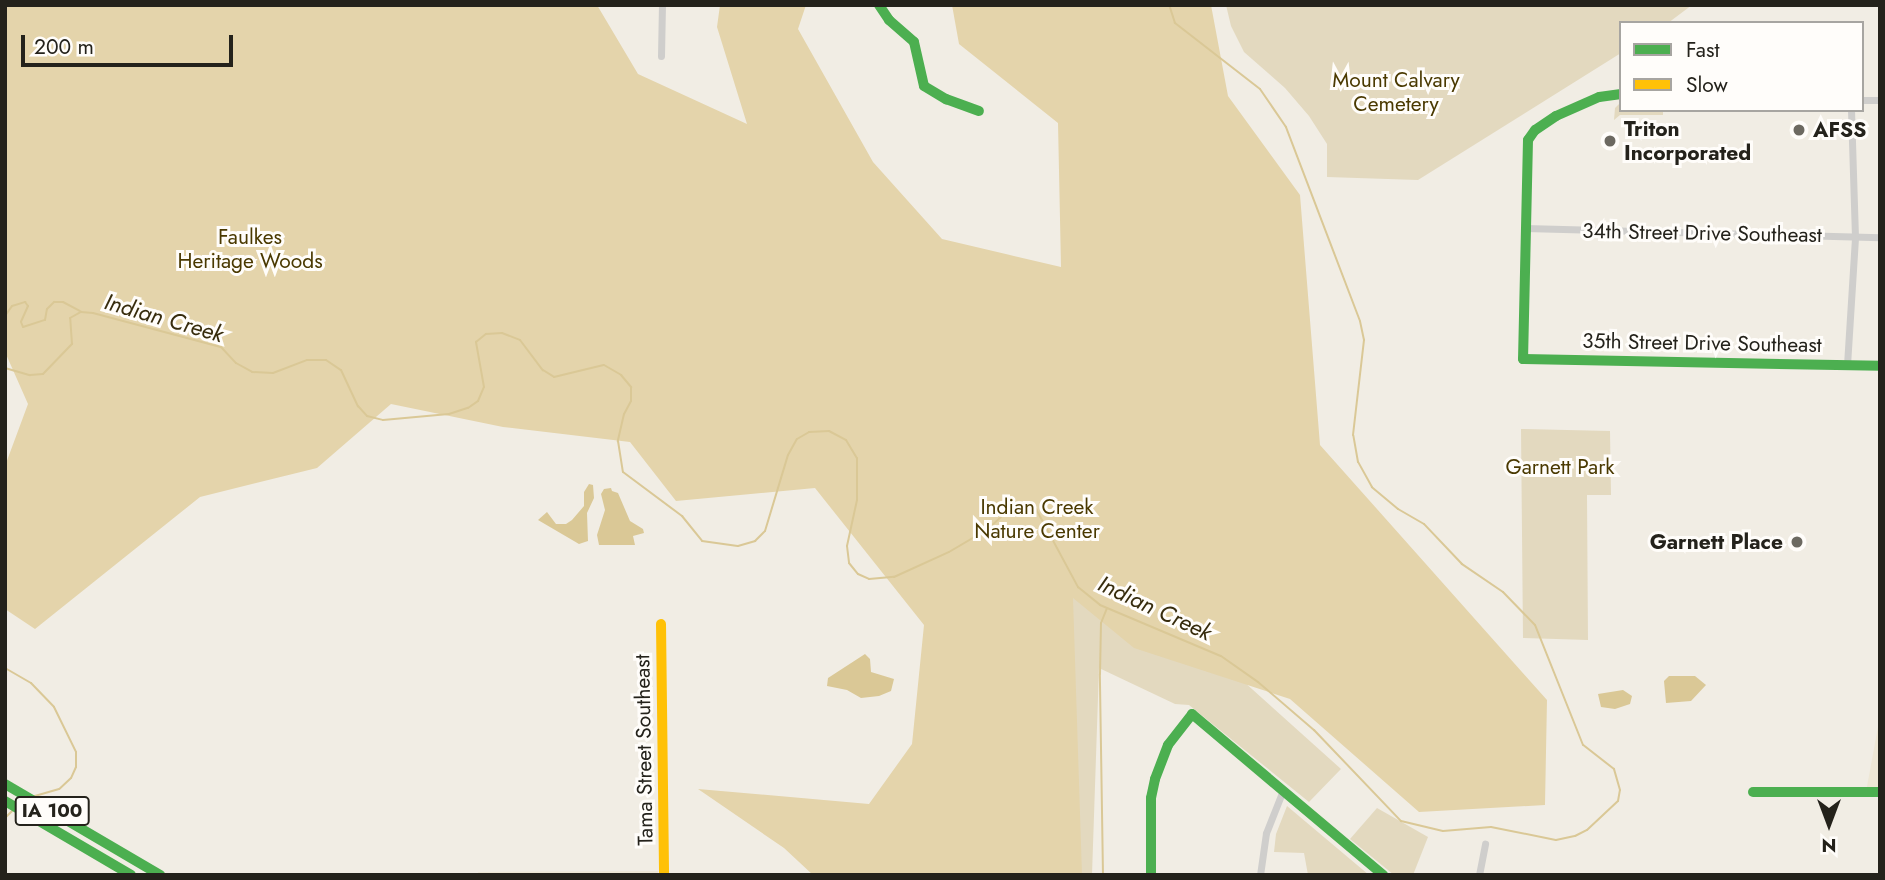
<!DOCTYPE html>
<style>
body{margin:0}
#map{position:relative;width:1885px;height:880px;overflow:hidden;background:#f1ede4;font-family:Jost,sans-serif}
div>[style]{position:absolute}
.built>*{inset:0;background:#eee7d5}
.green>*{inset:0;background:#e3d9bf}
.forest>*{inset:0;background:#e4d4ab}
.water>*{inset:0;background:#dac896}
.stream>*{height:2px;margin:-1px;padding:0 1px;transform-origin:1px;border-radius:1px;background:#dac896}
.street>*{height:7px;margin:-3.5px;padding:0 3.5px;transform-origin:3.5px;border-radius:3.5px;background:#cfcecc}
.fast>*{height:10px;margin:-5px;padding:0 5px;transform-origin:5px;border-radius:5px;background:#4caf50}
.slow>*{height:10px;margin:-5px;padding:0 5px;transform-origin:5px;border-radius:5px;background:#ffc107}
.dots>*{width:19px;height:19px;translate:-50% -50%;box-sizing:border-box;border:4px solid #fffdfa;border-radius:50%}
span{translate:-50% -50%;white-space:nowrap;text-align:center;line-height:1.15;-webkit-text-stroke:6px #fffdfa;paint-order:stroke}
.shield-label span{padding:2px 5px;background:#fffdfa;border:2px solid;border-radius:5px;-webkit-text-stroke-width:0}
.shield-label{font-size:19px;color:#24221b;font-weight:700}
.park-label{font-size:21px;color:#4a3900}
.poi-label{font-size:21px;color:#24221b;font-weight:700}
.left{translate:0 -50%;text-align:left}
.right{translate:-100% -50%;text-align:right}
.street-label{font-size:21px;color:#24221b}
.water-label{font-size:23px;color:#372c0d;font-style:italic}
.frame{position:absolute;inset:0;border:7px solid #24221b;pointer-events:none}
.legend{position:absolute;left:1619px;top:21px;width:245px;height:91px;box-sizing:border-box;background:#fffdfa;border:2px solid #a7a5a1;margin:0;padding:9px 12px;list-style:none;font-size:21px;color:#24221b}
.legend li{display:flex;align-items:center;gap:14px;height:35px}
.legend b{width:35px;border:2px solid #a7a5a1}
.north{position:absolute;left:1794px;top:789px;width:70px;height:70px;-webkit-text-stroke:5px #fffdfa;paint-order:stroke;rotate:180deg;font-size:19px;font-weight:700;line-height:28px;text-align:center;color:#24221b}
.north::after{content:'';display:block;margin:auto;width:24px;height:32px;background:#24221b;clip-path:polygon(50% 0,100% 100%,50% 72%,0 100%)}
.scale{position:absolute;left:21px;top:35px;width:212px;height:32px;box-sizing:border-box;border:4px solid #24221b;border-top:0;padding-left:9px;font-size:21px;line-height:24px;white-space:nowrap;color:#24221b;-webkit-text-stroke:5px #fffdfa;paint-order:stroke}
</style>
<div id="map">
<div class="built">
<div style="clip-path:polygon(1880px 716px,1880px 792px,1866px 792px)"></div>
<div style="clip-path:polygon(658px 871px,658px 875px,479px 875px,478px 872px)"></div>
</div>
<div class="green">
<div style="clip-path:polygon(1226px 5px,1692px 5px,1668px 23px,1621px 23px,1621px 53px,1418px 180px,1327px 177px,1327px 144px,1309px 116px,1285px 88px,1244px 52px,1231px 26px)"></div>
<div style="clip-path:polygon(1621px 102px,1621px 110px,1663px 110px,1663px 115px,1620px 115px,1614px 120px,1615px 108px)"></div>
<div style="clip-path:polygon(1521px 429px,1610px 431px,1611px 495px,1587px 495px,1588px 640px,1523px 638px)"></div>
<div style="clip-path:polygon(975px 519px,1223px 663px,1341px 769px,1309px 802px,1189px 705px,1175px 704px,1099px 668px,1092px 875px,950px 875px)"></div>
<div style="clip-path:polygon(1287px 806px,1369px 875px,1308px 875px,1304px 853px,1274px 852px,1276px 834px)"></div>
<div style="clip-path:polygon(1377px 808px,1428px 837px,1413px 875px,1394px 875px,1350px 839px)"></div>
</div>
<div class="forest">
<div style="clip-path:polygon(5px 5px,597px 5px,638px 74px,747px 124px,717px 27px,720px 5px,806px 5px,798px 29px,873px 162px,942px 239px,1061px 267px,1058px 123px,959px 44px,952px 5px,1211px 5px,1228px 96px,1300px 195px,1320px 445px,1547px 700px,1545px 805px,1419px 812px,1290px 699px,1134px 648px,1073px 598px,1082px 875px,813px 875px,784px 848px,698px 789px,869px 804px,912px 744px,924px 625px,815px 488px,676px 501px,630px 442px,503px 427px,391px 404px,317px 468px,200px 497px,35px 629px,5px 609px,5px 466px,28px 404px,5px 352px)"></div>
</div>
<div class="water">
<div style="clip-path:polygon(589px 484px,593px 485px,594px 498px,587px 513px,588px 541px,579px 544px,538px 520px,547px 512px,556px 524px,566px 524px,572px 520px,584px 506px,584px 492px)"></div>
<div style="clip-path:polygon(611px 488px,612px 491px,618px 493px,630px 521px,643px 529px,644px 533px,633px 536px,635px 545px,599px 545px,597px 535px,605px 510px,601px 494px,604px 489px)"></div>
<div style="clip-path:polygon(865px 654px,870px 659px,871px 672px,894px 679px,891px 691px,879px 696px,861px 698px,847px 690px,827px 686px,828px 678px)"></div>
<div style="clip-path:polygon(1669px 676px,1695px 676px,1706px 685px,1691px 701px,1666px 703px,1664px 681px)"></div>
<div style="clip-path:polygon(1623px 690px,1632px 696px,1630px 704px,1615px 709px,1601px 707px,1598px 694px)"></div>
</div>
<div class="stream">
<div style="left:5px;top:316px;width:12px;rotate:-55deg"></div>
<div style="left:12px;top:306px;width:14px;rotate:-17deg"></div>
<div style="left:25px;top:302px;width:5px;rotate:53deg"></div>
<div style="left:28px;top:306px;width:17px;rotate:114deg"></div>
<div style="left:21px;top:322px;width:5px;rotate:68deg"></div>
<div style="left:23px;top:327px;width:23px;rotate:-18deg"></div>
<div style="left:45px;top:320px;width:11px;rotate:-80deg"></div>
<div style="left:47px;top:309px;width:10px;rotate:-45deg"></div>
<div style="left:54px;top:302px;width:9px"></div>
<div style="left:63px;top:302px;width:19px;rotate:28deg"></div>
<div style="left:5px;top:368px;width:26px;rotate:16deg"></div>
<div style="left:30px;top:375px;width:13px;rotate:-4deg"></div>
<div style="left:43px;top:374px;width:42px;rotate:-46deg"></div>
<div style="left:72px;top:344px;width:26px;rotate:-94deg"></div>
<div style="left:70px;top:318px;width:13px;rotate:-29deg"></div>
<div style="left:81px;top:312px;width:12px;rotate:5deg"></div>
<div style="left:93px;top:313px;width:132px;rotate:14.9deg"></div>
<div style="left:221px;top:347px;width:22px;rotate:47deg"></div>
<div style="left:236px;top:363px;width:18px;rotate:29deg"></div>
<div style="left:252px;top:372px;width:21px;rotate:3deg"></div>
<div style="left:273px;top:373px;width:36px;rotate:-21deg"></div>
<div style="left:307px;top:360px;width:19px"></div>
<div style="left:326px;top:360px;width:18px;rotate:34deg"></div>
<div style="left:341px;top:370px;width:40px;rotate:65deg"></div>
<div style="left:358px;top:406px;width:13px;rotate:48deg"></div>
<div style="left:367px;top:416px;width:16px;rotate:14deg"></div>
<div style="left:383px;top:420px;width:66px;rotate:-5.2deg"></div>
<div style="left:449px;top:414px;width:20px;rotate:-18deg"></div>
<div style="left:468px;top:408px;width:12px;rotate:-35deg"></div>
<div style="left:478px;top:401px;width:15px;rotate:-67deg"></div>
<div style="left:484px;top:387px;width:46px;rotate:-100.1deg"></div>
<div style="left:476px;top:342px;width:13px;rotate:-39deg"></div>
<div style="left:486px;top:334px;width:16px;rotate:-4deg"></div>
<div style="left:502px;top:333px;width:19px;rotate:21deg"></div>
<div style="left:520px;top:340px;width:38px;rotate:53deg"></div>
<div style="left:543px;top:370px;width:13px;rotate:32deg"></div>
<div style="left:554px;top:377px;width:51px;rotate:-13.5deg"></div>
<div style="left:604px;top:365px;width:20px;rotate:30deg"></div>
<div style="left:621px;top:375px;width:16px;rotate:50deg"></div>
<div style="left:631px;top:387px;width:14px;rotate:90deg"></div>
<div style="left:631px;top:401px;width:15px;rotate:118deg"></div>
<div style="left:624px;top:414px;width:28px;rotate:103deg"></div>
<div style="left:618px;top:441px;width:31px;rotate:81deg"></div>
<div style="left:623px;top:472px;width:74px;rotate:36.7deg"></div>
<div style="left:682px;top:516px;width:32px;rotate:51deg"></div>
<div style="left:702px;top:541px;width:36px;rotate:8deg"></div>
<div style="left:738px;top:546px;width:18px;rotate:-16deg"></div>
<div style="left:755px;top:541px;width:14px;rotate:-45deg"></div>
<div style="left:765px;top:531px;width:79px;rotate:-73.2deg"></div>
<div style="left:788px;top:455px;width:18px;rotate:-61deg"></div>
<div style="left:797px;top:439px;width:14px;rotate:-30deg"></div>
<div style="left:809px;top:432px;width:20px;rotate:-3deg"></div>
<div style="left:829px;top:431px;width:19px;rotate:28deg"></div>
<div style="left:846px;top:440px;width:21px;rotate:59deg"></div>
<div style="left:857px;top:458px;width:42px;rotate:90deg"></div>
<div style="left:857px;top:500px;width:47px;rotate:102.3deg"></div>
<div style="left:847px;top:546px;width:17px;rotate:83deg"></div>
<div style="left:849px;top:563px;width:14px;rotate:51deg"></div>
<div style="left:858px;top:574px;width:12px;rotate:24deg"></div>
<div style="left:869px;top:579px;width:25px;rotate:-5deg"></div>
<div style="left:894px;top:577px;width:60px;rotate:-24.4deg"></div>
<div style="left:949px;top:552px;width:45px;rotate:-30.5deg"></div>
<div style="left:988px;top:529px;width:33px;rotate:-43deg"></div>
<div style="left:1012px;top:507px;width:14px;rotate:-17deg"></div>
<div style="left:1025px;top:503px;width:13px;rotate:29deg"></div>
<div style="left:1036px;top:509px;width:89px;rotate:61.7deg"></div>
<div style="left:1078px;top:587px;width:28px;rotate:39deg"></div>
<div style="left:1100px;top:605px;width:131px;rotate:22.9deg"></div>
<div style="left:1221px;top:656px;width:45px;rotate:35.1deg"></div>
<div style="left:1258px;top:682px;width:74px;rotate:40.6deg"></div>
<div style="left:1314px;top:730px;width:126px;rotate:46.3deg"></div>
<div style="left:1401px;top:821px;width:43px;rotate:13.4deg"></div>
<div style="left:1443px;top:831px;width:48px;rotate:-4.8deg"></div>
<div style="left:1491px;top:827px;width:66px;rotate:11.3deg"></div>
<div style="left:1556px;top:840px;width:19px;rotate:-12deg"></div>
<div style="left:1575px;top:836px;width:13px;rotate:-27deg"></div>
<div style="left:1587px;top:830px;width:42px;rotate:-43.1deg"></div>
<div style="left:1618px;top:801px;width:11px;rotate:-80deg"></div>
<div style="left:1620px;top:790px;width:22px;rotate:-106deg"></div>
<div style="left:1614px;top:769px;width:39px;rotate:-142deg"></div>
<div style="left:1583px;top:745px;width:129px;rotate:-111.8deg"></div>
<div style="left:1535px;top:625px;width:46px;rotate:-134.1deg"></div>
<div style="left:1503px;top:592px;width:50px;rotate:-145.7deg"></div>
<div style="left:1462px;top:564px;width:55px;rotate:-133.5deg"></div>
<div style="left:1424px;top:524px;width:30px;rotate:-150deg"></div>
<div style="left:1398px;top:509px;width:34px;rotate:-140deg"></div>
<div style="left:1372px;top:487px;width:29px;rotate:-119deg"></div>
<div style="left:1358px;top:462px;width:27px;rotate:-100deg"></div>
<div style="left:1353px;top:435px;width:96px;rotate:-83.4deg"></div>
<div style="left:1364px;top:340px;width:19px;rotate:-102deg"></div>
<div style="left:1360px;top:321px;width:208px;rotate:-110.9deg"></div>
<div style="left:1286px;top:127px;width:46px;rotate:-124.4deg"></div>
<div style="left:1260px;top:89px;width:108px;rotate:-142.2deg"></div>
<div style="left:1175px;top:23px;width:19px;rotate:-108deg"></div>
<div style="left:5px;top:668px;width:30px;rotate:30deg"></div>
<div style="left:31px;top:683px;width:33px;rotate:46deg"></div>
<div style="left:54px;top:707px;width:50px;rotate:63.9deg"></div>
<div style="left:76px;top:752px;width:15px;rotate:90deg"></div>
<div style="left:76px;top:767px;width:12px;rotate:114deg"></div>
<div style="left:71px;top:778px;width:16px;rotate:137deg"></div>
<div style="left:59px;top:789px;width:26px;rotate:164deg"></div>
<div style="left:5px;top:818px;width:10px;rotate:-45deg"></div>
<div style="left:1103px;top:875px;width:201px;rotate:-90.9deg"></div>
<div style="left:1100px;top:674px;width:51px;rotate:-88.9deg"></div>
<div style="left:1101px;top:623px;width:16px;rotate:-68deg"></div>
</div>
<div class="street">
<div style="left:661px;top:56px;width:51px;rotate:-88.9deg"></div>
<div style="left:1862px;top:100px;width:18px"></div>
<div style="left:1525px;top:228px;width:355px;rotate:1.5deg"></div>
<div style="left:1847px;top:365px;width:128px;rotate:-86.4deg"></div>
<div style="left:1855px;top:237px;width:127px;rotate:-91.8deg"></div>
<div style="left:1260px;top:875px;width:42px;rotate:-81.9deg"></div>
<div style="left:1266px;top:833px;width:46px;rotate:-68.4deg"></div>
<div style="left:1479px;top:875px;width:32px;rotate:-79deg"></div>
</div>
<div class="fast">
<div style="left:879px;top:5px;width:18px;rotate:56deg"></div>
<div style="left:889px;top:20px;width:33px;rotate:41deg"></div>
<div style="left:914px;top:42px;width:45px;rotate:77.2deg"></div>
<div style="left:924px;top:86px;width:26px;rotate:31deg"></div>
<div style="left:946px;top:99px;width:35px;rotate:20deg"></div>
<div style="left:1621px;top:94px;width:22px;rotate:172deg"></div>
<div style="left:1599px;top:97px;width:47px;rotate:156.2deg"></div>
<div style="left:1556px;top:116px;width:25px;rotate:146deg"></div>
<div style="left:1535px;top:130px;width:12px;rotate:125deg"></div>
<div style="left:1528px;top:140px;width:219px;rotate:91.3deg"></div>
<div style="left:1523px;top:359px;width:357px;rotate:1.1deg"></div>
<div style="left:5px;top:784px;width:180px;rotate:30.4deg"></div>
<div style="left:1753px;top:792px;width:127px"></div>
<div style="left:5px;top:801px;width:146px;rotate:30.4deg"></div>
<div style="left:1151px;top:875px;width:77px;rotate:-90deg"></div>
<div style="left:1151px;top:798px;width:19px;rotate:-78deg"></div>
<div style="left:1155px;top:779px;width:36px;rotate:-69deg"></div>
<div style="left:1168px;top:745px;width:39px;rotate:-52deg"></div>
<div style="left:1192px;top:714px;width:250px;rotate:40.1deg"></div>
</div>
<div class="slow">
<div style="left:661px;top:624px;width:251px;rotate:89.3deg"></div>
</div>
<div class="dots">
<div style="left:1799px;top:130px;background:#6c6961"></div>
<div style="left:1610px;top:141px;background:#6c6961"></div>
<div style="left:1797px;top:542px;background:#6c6961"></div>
</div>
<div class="shield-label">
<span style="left:52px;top:811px">IA 100</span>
</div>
<div class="park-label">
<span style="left:1396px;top:92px">Mount Calvary<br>Cemetery</span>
<span style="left:250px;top:249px">Faulkes<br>Heritage Woods</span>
<span style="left:1560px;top:467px">Garnett Park</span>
<span style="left:1037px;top:519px">Indian Creek<br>Nature Center</span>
</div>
<div class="poi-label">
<span class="left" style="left:1624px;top:141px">Triton<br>Incorporated</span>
<span class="left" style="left:1813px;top:130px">AFSS</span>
<span class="right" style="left:1783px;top:542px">Garnett Place</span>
</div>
<div class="street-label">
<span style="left:1702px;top:233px;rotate:1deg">34th Street Drive Southeast</span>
<span style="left:1702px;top:343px;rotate:1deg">35th Street Drive Southeast</span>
<span style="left:644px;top:750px;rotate:-91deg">Tama Street Southeast</span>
</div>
<div class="water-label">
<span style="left:164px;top:318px;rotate:16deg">Indian Creek</span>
<span style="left:1155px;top:608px;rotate:25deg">Indian Creek</span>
</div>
<div class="frame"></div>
<ul class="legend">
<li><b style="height:9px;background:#4caf50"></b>Fast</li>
<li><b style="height:9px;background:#ffc107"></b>Slow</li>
</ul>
<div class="north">N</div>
<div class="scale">200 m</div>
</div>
